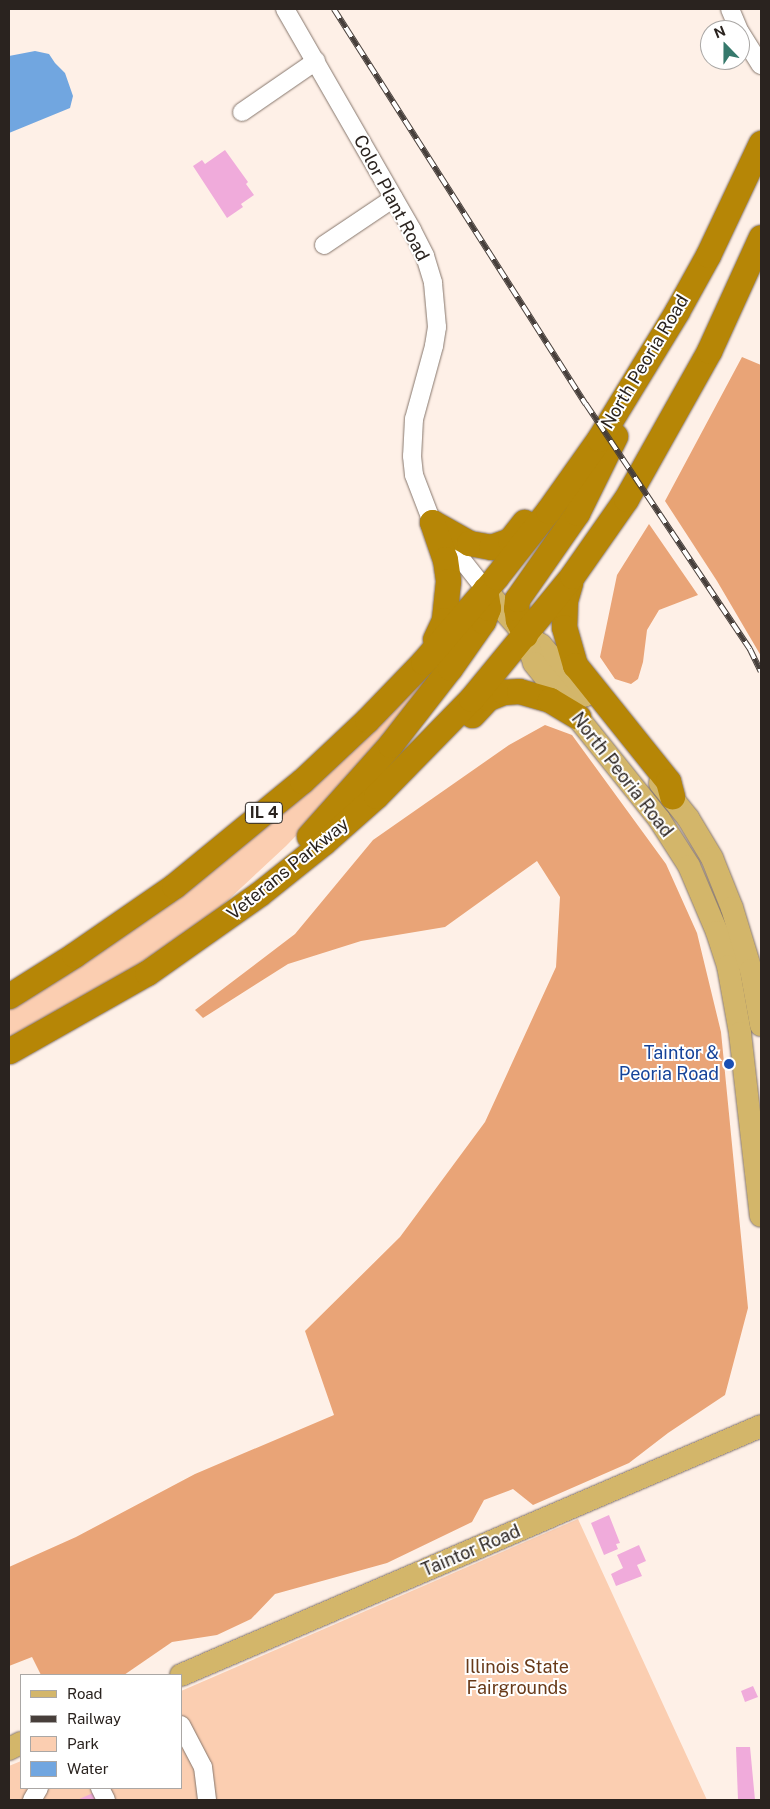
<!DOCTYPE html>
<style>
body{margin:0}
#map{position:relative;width:770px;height:1809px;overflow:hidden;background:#fef0e7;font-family:"Public Sans",sans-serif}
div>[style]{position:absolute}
.green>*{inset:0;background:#fbceb1}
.forest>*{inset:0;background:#e9a477}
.water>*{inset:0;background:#71a6e0}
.building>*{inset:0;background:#f0abdb}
.roads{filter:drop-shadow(0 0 1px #86766c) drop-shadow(0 0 1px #86766c)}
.minor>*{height:18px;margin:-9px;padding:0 9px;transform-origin:9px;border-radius:9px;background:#fff}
.major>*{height:22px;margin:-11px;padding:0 11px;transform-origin:11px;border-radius:11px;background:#d3b66a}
.highway>*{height:25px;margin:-12.5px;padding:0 12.5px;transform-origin:12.5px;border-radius:12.5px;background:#b68606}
.rail>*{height:5.5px;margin-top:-2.75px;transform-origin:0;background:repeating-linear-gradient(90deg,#fff 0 11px,#473f3b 0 22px);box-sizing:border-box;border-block:1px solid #473f3b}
.dots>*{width:14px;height:14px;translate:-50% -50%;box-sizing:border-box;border:2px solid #fff;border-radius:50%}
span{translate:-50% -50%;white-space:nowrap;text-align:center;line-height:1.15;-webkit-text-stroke:4px #fff;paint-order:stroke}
.shield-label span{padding:1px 4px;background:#fff;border:1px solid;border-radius:4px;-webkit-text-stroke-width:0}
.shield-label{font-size:16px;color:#2a231f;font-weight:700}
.street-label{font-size:18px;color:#2a231f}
.transit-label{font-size:18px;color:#164399}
.right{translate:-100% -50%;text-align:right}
.park-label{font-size:18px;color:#683a19}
.frame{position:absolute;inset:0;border:10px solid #2a231f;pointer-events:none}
.legend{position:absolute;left:20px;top:1674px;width:162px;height:115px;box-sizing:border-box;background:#fff;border:1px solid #aaa7a5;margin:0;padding:6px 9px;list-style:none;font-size:15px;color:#2a231f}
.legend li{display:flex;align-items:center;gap:10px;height:25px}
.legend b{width:25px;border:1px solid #aaa7a5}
.north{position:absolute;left:700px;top:20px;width:50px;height:50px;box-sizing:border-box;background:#fff;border:1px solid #aaa7a5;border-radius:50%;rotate:338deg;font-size:14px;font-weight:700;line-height:20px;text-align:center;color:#2a231f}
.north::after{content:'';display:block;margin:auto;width:18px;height:22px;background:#36796c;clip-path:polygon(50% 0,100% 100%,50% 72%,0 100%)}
</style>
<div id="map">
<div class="green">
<div style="clip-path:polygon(436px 665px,440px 669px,338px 793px,286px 846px,213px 914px,110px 983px,9px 1038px,9px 1009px,96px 956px,230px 857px,358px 744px)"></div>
<div style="clip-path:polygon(578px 1519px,707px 1800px,9px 1800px,9px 1766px,21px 1761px,21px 1788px,181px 1788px,181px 1691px)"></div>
</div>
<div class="forest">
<div style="clip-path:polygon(742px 357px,761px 365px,761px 656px,717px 581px,665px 501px)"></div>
<div style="clip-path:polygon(649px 524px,698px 595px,659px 610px,647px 630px,643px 662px,638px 679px,631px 684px,615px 679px,600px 657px,617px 575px)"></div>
<div style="clip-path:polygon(545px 725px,572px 735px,666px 864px,697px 933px,721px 1032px,748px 1308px,725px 1395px,668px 1433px,629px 1463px,533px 1505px,513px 1489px,484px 1500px,472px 1522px,387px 1563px,275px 1594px,251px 1619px,217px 1635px,172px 1642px,124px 1675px,41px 1675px,32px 1657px,9px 1666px,9px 1567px,76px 1537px,195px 1474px,334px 1415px,305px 1331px,400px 1237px,485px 1122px,556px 967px,560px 897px,537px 861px,445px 927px,361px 941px,288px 964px,203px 1018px,195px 1010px,295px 934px,373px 840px,509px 745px)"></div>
</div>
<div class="water">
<div style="clip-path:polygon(35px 51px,49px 54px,55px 63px,65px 73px,73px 96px,70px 108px,9px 133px,9px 56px)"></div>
</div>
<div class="building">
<div style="clip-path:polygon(225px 150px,248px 182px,246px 184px,254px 195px,241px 204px,243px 207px,227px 218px,193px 166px,202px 160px,205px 164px)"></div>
<div style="clip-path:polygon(609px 1515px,620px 1543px,616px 1544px,618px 1549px,604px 1555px,591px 1523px)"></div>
<div style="clip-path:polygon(639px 1545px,646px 1561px,637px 1565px,642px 1576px,616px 1586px,611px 1574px,623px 1568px,617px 1555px)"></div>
<div style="clip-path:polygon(753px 1686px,758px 1697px,745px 1702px,741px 1691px)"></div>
<div style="clip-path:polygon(736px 1747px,750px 1747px,755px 1800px,738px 1800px)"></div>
<div style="clip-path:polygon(93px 1793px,96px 1800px,77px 1800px)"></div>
</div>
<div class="roads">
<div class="minor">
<div style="left:285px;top:9px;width:255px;rotate:60.1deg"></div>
<div style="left:412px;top:230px;width:29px;rotate:63deg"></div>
<div style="left:425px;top:256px;width:28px;rotate:73deg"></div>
<div style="left:433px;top:283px;width:44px;rotate:84.8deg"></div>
<div style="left:437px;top:327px;width:19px;rotate:99deg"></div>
<div style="left:434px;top:346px;width:76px;rotate:105.3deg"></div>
<div style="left:414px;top:419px;width:37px;rotate:93deg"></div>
<div style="left:412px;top:456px;width:19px;rotate:84deg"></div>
<div style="left:414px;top:475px;width:50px;rotate:69deg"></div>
<div style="left:432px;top:522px;width:85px;rotate:51.7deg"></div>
<div style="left:730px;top:9px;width:23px;rotate:67deg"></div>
<div style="left:740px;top:32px;width:39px;rotate:58deg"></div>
<div style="left:242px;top:112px;width:90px;rotate:-34.6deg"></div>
<div style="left:324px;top:245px;width:84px;rotate:-33.9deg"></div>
<div style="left:181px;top:1725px;width:47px;rotate:62.4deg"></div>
<div style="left:203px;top:1767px;width:33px;rotate:83deg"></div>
<div style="left:100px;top:1788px;width:13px;rotate:63deg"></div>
<div style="left:32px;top:1800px;width:14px;rotate:-60deg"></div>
</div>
<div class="major">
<div style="left:485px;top:589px;width:61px;rotate:49deg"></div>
<div style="left:525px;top:635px;width:19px;rotate:32deg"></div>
<div style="left:541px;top:645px;width:67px;rotate:49.2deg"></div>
<div style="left:525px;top:635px;width:29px;rotate:72deg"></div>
<div style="left:534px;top:663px;width:200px;rotate:51.3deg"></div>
<div style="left:659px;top:819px;width:56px;rotate:57.4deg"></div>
<div style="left:689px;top:866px;width:72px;rotate:67deg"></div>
<div style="left:717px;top:932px;width:36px;rotate:72deg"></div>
<div style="left:728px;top:966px;width:68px;rotate:79.8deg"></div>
<div style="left:740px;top:1033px;width:184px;rotate:83.5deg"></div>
<div style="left:660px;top:783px;width:45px;rotate:51.3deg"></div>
<div style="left:688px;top:818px;width:47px;rotate:59deg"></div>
<div style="left:712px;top:858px;width:54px;rotate:68.2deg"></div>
<div style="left:732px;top:908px;width:65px;rotate:73deg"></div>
<div style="left:751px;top:970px;width:56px;rotate:79.7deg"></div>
<div style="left:181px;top:1675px;width:631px;rotate:-23.23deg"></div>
<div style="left:9px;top:1749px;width:13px;rotate:-27deg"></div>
</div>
<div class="highway">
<div style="left:432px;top:522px;width:43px;rotate:29.6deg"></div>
<div style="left:469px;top:543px;width:22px;rotate:10deg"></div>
<div style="left:491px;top:547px;width:20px;rotate:-20deg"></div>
<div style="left:510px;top:540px;width:23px;rotate:-52deg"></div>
<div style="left:432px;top:522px;width:39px;rotate:71deg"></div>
<div style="left:445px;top:559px;width:22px;rotate:82deg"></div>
<div style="left:448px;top:581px;width:39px;rotate:96deg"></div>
<div style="left:444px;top:620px;width:21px;rotate:115deg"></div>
<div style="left:570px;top:583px;width:18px;rotate:106deg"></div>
<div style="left:565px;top:600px;width:27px;rotate:92deg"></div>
<div style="left:564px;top:627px;width:40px;rotate:74deg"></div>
<div style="left:575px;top:665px;width:149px;rotate:51.3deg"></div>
<div style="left:668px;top:781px;width:16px;rotate:75deg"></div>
<div style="left:525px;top:635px;width:17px;rotate:-115deg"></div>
<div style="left:518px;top:620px;width:12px;rotate:-99deg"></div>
<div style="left:516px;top:608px;width:9px;rotate:-84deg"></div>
<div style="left:517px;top:599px;width:105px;rotate:-55.1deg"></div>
<div style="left:577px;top:513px;width:86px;rotate:-63.7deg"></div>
<div style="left:472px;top:715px;width:23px;rotate:-47deg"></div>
<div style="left:488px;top:698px;width:17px;rotate:-21deg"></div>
<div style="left:504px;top:692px;width:15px;rotate:-4deg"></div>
<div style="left:519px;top:691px;width:32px;rotate:16deg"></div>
<div style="left:550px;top:700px;width:33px;rotate:31deg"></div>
<div style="left:309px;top:836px;width:122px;rotate:-48.3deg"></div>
<div style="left:390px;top:745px;width:98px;rotate:-52.1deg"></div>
<div style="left:450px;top:668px;width:57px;rotate:-54.9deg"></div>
<div style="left:483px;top:621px;width:14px;rotate:-69deg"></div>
<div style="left:488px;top:608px;width:19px;rotate:-99deg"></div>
<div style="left:9px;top:996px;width:77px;rotate:-32.2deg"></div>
<div style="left:74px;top:955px;width:121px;rotate:-34.6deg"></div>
<div style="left:174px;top:886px;width:166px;rotate:-39.4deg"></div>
<div style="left:302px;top:781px;width:89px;rotate:-43.2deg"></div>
<div style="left:367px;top:720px;width:81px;rotate:-46deg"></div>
<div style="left:423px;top:662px;width:112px;rotate:-49.3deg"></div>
<div style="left:496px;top:577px;width:84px;rotate:-51.8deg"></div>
<div style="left:548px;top:511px;width:88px;rotate:-54.7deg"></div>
<div style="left:599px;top:439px;width:150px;rotate:-58.6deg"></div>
<div style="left:677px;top:311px;width:64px;rotate:-61deg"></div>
<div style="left:708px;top:255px;width:124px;rotate:-64.7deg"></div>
<div style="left:9px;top:1051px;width:159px;rotate:-29.5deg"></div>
<div style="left:147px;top:973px;width:137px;rotate:-35.2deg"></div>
<div style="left:259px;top:894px;width:82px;rotate:-38.6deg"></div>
<div style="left:323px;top:843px;width:71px;rotate:-41.6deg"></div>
<div style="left:376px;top:796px;width:136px;rotate:-45.6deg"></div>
<div style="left:471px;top:699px;width:159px;rotate:-50.6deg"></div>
<div style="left:572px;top:576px;width:94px;rotate:-55deg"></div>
<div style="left:626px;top:499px;width:170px;rotate:-60.7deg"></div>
<div style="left:709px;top:351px;width:125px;rotate:-65.5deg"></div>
</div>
</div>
<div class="rail">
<div style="left:334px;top:9px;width:469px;rotate:57.5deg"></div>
<div style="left:586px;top:404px;width:295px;rotate:56.2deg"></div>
<div style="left:750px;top:649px;width:25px;rotate:64deg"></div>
</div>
<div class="dots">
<div style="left:729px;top:1064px;background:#1a4fb4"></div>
</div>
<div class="shield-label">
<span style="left:264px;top:813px">IL 4</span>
</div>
<div class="street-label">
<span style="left:391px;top:198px;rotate:62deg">Color Plant Road</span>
<span style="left:645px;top:362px;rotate:-59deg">North Peoria Road</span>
<span style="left:622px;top:775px;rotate:52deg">North Peoria Road</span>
<span style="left:288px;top:869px;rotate:-39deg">Veterans Parkway</span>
<span style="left:471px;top:1551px;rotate:-23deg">Taintor Road</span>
</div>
<div class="transit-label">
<span class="right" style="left:719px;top:1064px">Taintor &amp;<br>Peoria Road</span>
</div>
<div class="park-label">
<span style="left:517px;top:1678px">Illinois State<br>Fairgrounds</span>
</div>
<div class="frame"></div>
<ul class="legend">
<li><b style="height:6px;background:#d3b66a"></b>Road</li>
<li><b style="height:6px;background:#473f3b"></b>Railway</li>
<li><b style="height:14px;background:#fbceb1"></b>Park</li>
<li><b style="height:14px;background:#71a6e0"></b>Water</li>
</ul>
<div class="north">N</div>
</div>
